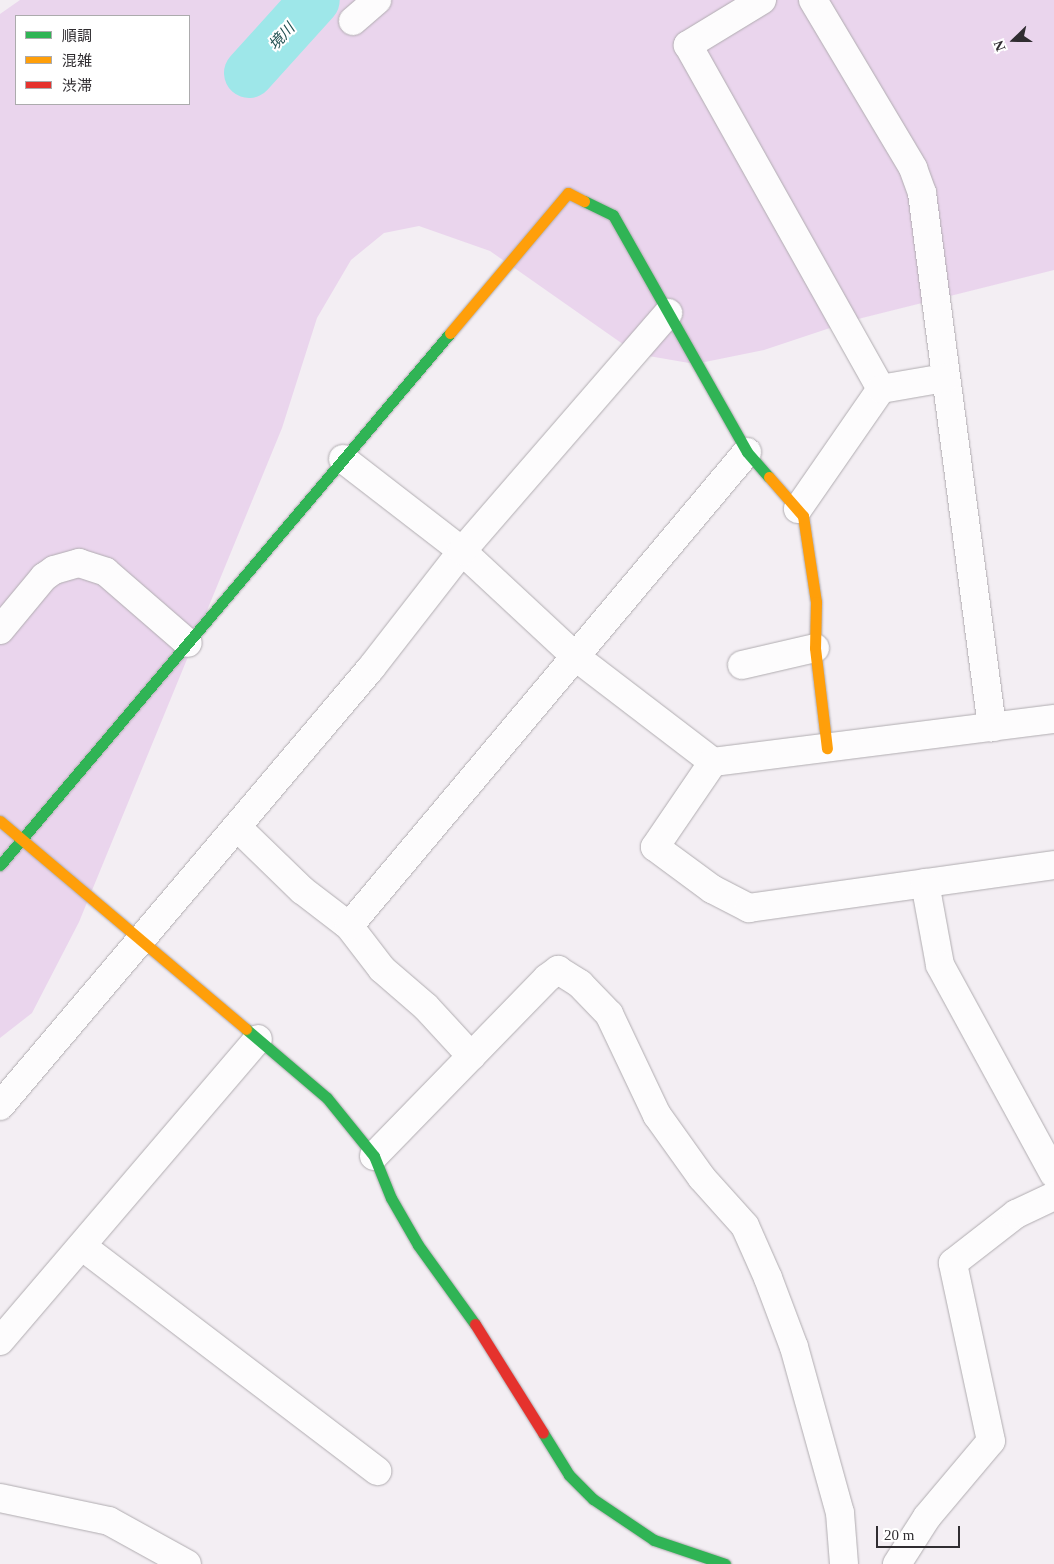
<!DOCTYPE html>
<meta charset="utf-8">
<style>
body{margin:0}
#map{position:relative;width:1054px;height:1564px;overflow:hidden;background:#f3eef3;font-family:"Times New Roman","Noto Sans JP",serif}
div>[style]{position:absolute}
.green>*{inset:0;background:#ead5ed}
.river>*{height:50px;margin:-25px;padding:0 25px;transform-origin:25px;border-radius:25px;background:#9ee7e9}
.roads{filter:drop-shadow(0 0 1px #b0acb0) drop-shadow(0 0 1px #b0acb0)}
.street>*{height:28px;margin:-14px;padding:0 14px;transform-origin:14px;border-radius:14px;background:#fdfcfd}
.fast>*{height:11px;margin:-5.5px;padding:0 5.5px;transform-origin:5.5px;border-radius:5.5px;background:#30b455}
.slow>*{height:11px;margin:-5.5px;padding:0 5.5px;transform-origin:5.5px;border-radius:5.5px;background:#ff9f0a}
.jam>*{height:11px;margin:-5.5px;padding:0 5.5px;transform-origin:5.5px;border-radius:5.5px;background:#e5322d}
span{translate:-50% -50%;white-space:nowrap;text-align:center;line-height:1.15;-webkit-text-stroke:4px #fff;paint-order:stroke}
.water-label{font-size:15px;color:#1f4f50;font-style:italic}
.legend{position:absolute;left:15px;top:15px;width:175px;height:90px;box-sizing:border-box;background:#fff;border:1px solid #acabad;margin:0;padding:6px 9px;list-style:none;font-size:15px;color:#302d31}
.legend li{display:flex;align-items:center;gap:10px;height:25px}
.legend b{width:25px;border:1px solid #acabad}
.north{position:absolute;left:989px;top:15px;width:50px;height:50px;-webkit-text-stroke:4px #fff;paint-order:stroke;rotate:248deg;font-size:14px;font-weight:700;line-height:20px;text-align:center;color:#302d31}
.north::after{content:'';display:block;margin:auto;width:18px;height:22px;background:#302d31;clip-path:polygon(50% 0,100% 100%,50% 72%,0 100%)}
.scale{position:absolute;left:876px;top:1526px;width:84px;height:22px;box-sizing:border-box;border:2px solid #302d31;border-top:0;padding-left:6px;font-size:15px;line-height:18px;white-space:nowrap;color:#302d31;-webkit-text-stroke:4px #fff;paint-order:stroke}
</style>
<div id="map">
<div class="green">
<div style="clip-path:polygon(evenodd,20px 0,1054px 0,1054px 270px,854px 320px,764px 350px,695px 364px,637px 354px,490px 251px,419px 226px,384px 233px,351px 260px,317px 318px,282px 428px,79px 922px,32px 1013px,0 1038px,0 14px,20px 0,16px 16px,189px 16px,189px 104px,16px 104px,16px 16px)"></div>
</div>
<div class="river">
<div style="left:249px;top:73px;width:98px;rotate:-47.9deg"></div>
</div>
<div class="roads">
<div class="street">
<div style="left:762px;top:0;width:87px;rotate:148.7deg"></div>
<div style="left:688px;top:45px;width:394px;rotate:60.7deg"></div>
<div style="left:881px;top:389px;width:146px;rotate:124.7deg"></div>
<div style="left:813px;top:0;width:196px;rotate:59.2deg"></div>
<div style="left:913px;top:168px;width:27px;rotate:70deg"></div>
<div style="left:922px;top:193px;width:539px;rotate:82.53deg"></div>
<div style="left:353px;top:21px;width:32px;rotate:-41deg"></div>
<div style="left:881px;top:389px;width:65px;rotate:-9.8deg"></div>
<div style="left:343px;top:459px;width:150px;rotate:37.7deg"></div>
<div style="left:462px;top:551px;width:157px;rotate:42.9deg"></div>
<div style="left:577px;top:658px;width:171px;rotate:37.4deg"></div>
<div style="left:713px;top:762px;width:344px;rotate:-7.2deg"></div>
<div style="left:0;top:630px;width:69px;rotate:-50.3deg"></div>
<div style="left:44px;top:577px;width:12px;rotate:-35deg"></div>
<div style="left:54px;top:570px;width:26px;rotate:-16deg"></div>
<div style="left:79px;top:563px;width:28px;rotate:18deg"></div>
<div style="left:106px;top:572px;width:108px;rotate:40.9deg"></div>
<div style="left:742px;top:665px;width:75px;rotate:-13.1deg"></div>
<div style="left:713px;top:762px;width:103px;rotate:124.3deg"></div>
<div style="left:655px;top:847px;width:71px;rotate:36.4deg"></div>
<div style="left:712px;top:889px;width:42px;rotate:27.2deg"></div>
<div style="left:749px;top:908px;width:308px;rotate:-8deg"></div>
<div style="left:237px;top:827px;width:91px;rotate:44.1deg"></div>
<div style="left:302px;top:890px;width:59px;rotate:37.5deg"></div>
<div style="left:349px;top:926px;width:54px;rotate:52.5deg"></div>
<div style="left:382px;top:969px;width:58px;rotate:40.8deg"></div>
<div style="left:426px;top:1007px;width:67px;rotate:47.4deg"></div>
<div style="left:925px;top:883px;width:83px;rotate:79.6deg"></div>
<div style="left:940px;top:965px;width:238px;rotate:61.4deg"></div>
<div style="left:349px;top:926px;width:619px;rotate:-49.98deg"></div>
<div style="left:0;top:1106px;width:574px;rotate:-49.73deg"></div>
<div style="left:371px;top:668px;width:148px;rotate:-52.1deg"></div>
<div style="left:462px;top:551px;width:315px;rotate:-49.1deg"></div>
<div style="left:374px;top:1156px;width:248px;rotate:-45.8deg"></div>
<div style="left:547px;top:978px;width:14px;rotate:-36deg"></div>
<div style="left:558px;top:970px;width:26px;rotate:32deg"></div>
<div style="left:580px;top:984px;width:42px;rotate:46deg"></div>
<div style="left:609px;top:1014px;width:112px;rotate:64.6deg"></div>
<div style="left:657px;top:1115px;width:77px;rotate:54.5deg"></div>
<div style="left:702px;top:1178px;width:64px;rotate:48.1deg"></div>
<div style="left:745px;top:1226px;width:57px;rotate:66.1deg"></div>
<div style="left:768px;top:1278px;width:74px;rotate:69.4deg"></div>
<div style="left:794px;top:1347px;width:172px;rotate:74.5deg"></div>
<div style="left:840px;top:1513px;width:51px;rotate:85.5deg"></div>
<div style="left:83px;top:1247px;width:370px;rotate:37.3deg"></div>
<div style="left:0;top:1341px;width:397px;rotate:-49.5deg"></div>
<div style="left:0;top:1498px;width:111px;rotate:11.9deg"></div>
<div style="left:109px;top:1521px;width:89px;rotate:28.9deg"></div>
<div style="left:897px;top:1564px;width:56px;rotate:-57.4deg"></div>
<div style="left:927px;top:1517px;width:99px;rotate:-49.9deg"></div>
<div style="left:991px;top:1441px;width:182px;rotate:-102.1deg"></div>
<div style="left:953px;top:1263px;width:80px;rotate:-37.9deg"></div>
<div style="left:1016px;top:1214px;width:42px;rotate:-25.3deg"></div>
</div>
<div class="fast">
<div style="left:584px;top:201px;width:32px;rotate:26deg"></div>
<div style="left:613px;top:215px;width:272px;rotate:60.5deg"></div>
<div style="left:747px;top:452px;width:33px;rotate:49deg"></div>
<div style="left:0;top:865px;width:697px;rotate:-49.77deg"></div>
<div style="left:246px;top:1029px;width:106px;rotate:40.4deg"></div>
<div style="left:327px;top:1098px;width:75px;rotate:51deg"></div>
<div style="left:374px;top:1156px;width:45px;rotate:68deg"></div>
<div style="left:391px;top:1198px;width:54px;rotate:60.1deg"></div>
<div style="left:418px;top:1245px;width:97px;rotate:54.2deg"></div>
<div style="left:543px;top:1433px;width:49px;rotate:58.2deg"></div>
<div style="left:569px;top:1475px;width:34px;rotate:45deg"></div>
<div style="left:593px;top:1499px;width:73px;rotate:33.9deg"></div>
<div style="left:654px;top:1540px;width:75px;rotate:18.7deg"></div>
</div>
<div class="slow">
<div style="left:450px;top:333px;width:183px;rotate:-49.9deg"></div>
<div style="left:568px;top:193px;width:18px;rotate:27deg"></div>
<div style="left:769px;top:477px;width:52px;rotate:48.9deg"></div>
<div style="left:803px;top:516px;width:87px;rotate:81.4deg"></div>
<div style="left:816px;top:602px;width:46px;rotate:91.2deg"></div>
<div style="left:815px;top:648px;width:101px;rotate:83.2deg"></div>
<div style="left:0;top:821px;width:322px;rotate:40.2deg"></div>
</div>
<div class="jam">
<div style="left:475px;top:1324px;width:128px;rotate:58deg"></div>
</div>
</div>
<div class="water-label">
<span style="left:282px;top:37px;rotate:-48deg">境川</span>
</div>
<ul class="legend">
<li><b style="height:6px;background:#30b455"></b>順調</li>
<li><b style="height:6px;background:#ff9f0a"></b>混雑</li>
<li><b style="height:6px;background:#e5322d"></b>渋滞</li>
</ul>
<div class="north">N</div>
<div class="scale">20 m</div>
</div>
